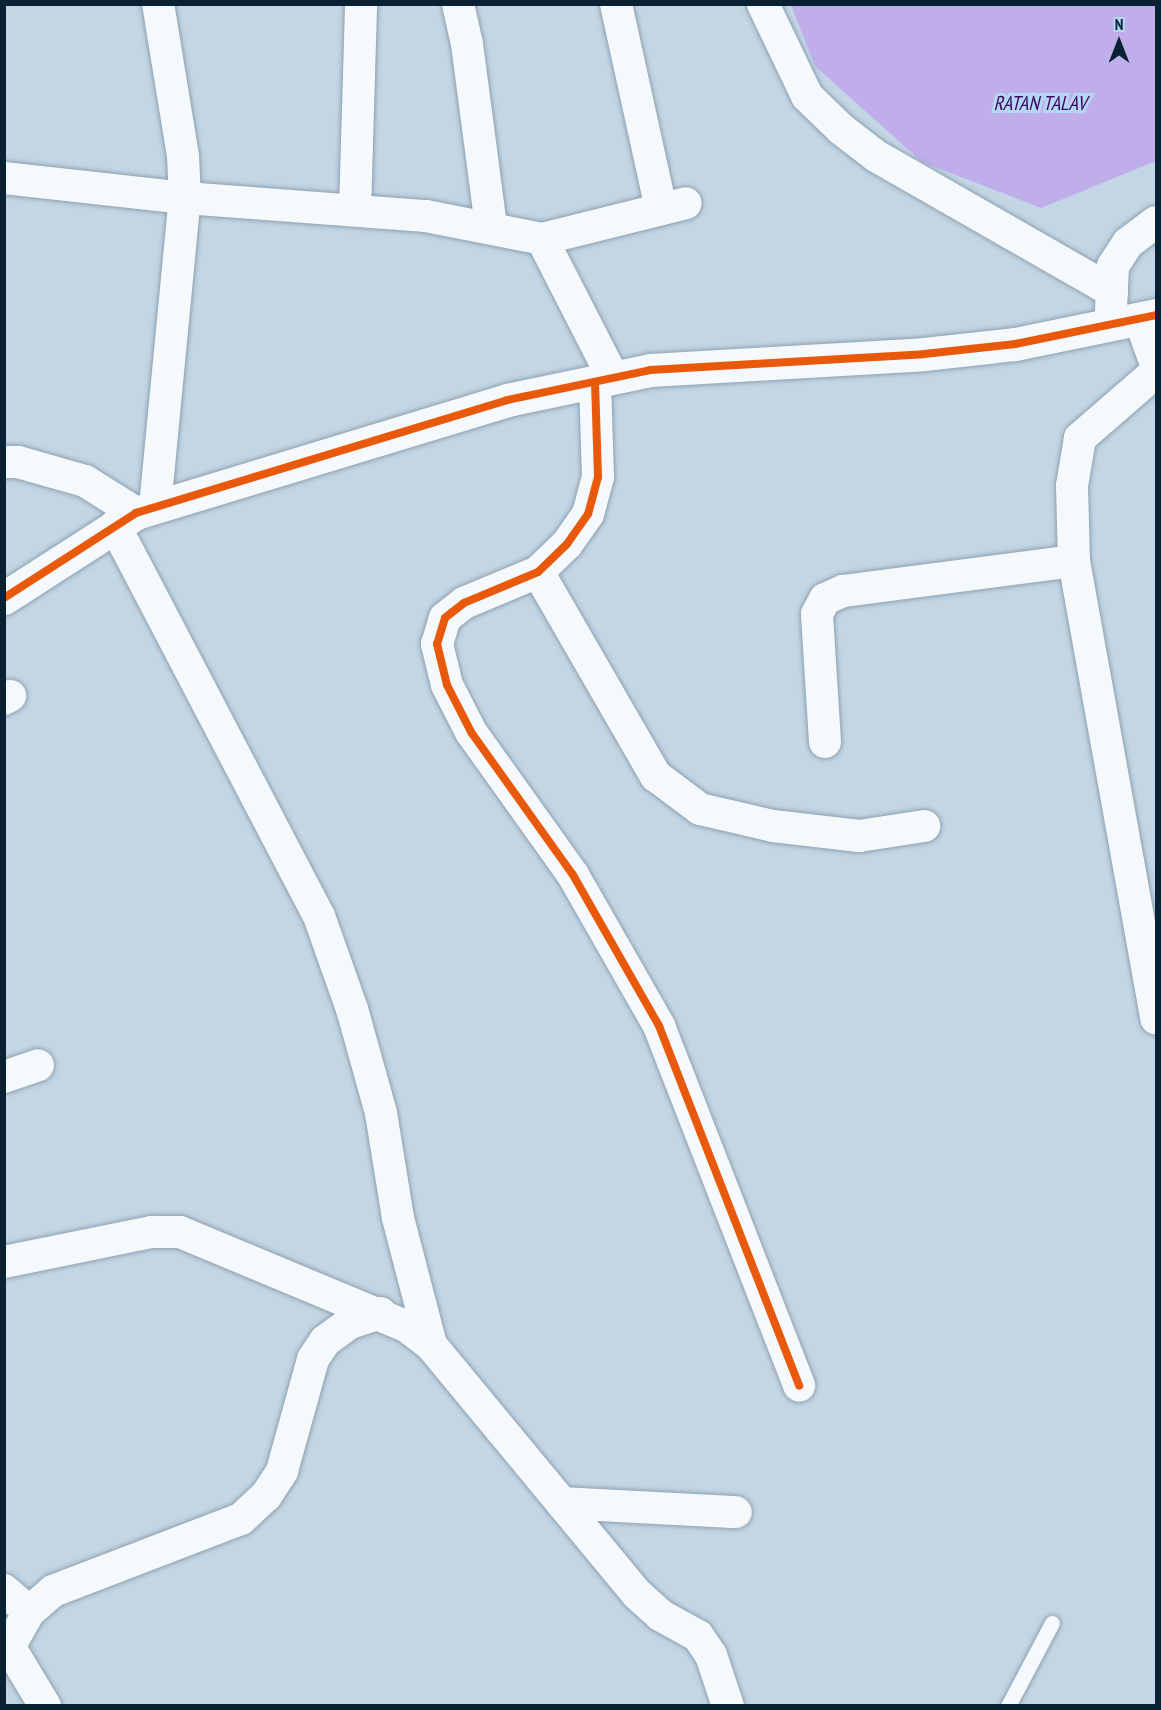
<!DOCTYPE html>
<style>
body{margin:0}
#map{position:relative;width:1161px;height:1710px;overflow:hidden;background:#c3d6e5;font-family:"PT Sans Narrow",sans-serif}
div>[style]{position:absolute}
.water>*{inset:0;background:#c0aeea}
.roads{filter:drop-shadow(0 0 2px #8da1b1) drop-shadow(0 0 2px #8da1b1)}
.service>*{height:15px;margin:-7.5px;padding:0 7.5px;transform-origin:7.5px;border-radius:7.5px;background:#f6f9fb}
.minor>*{height:32px;margin:-16px;padding:0 16px;transform-origin:16px;border-radius:16px;background:#f6f9fb}
.tertiary>*{height:33px;margin:-16.5px;padding:0 16.5px;transform-origin:16.5px;border-radius:16.5px;background:#f6f9fb}
.cycleway>*{height:8px;margin:-4px;padding:0 4px;transform-origin:4px;border-radius:4px;background:#e8590c}
span{translate:-50% -50%;white-space:nowrap;text-align:center;line-height:1.15;-webkit-text-stroke:6px #b4d7f4;paint-order:stroke}
.water-label{font-size:20px;color:#3d0766;font-style:italic}
.frame{position:absolute;inset:0;border:6px solid #082133;pointer-events:none}
.north{position:absolute;left:1089px;top:12px;width:60px;height:60px;-webkit-text-stroke:4px #b4d7f4;paint-order:stroke;rotate:0deg;font-size:16px;font-weight:700;line-height:24px;text-align:center;color:#082133}
.north::after{content:'';display:block;margin:auto;width:21px;height:27px;background:#082133;clip-path:polygon(50% 0,100% 100%,50% 72%,0 100%)}
</style>
<div id="map">
<div class="water">
<div style="clip-path:polygon(791px 5px,1156px 5px,1156px 161px,1041px 208px,922px 162px,815px 66px)"></div>
</div>
<div class="roads">
<div class="service">
<div style="left:1008px;top:1706px;width:94px;rotate:-62.1deg"></div>
</div>
<div class="minor">
<div style="left:458px;top:4px;width:41px;rotate:77.3deg"></div>
<div style="left:467px;top:44px;width:185px;rotate:82.5deg"></div>
<div style="left:616px;top:4px;width:210px;rotate:77.6deg"></div>
<div style="left:763px;top:4px;width:102px;rotate:64.4deg"></div>
<div style="left:807px;top:96px;width:47px;rotate:44.1deg"></div>
<div style="left:841px;top:129px;width:44px;rotate:37.6deg"></div>
<div style="left:876px;top:156px;width:272px;rotate:29.8deg"></div>
<div style="left:4px;top:178px;width:182px;rotate:6.3deg"></div>
<div style="left:185px;top:198px;width:242px;rotate:4.3deg"></div>
<div style="left:426px;top:216px;width:118px;rotate:11.2deg"></div>
<div style="left:542px;top:239px;width:148px;rotate:-14deg"></div>
<div style="left:355px;top:210px;width:206px;rotate:-88.3deg"></div>
<div style="left:542px;top:239px;width:156px;rotate:62.9deg"></div>
<div style="left:1111px;top:310px;width:44px;rotate:-87.4deg"></div>
<div style="left:1113px;top:266px;width:27px;rotate:-57deg"></div>
<div style="left:1128px;top:243px;width:35px;rotate:-37deg"></div>
<div style="left:1140px;top:320px;width:47px;rotate:70deg"></div>
<div style="left:1156px;top:372px;width:101px;rotate:139deg"></div>
<div style="left:1080px;top:438px;width:49px;rotate:99.5deg"></div>
<div style="left:1072px;top:486px;width:75px;rotate:88.5deg"></div>
<div style="left:1074px;top:561px;width:465px;rotate:79.8deg"></div>
<div style="left:595px;top:382px;width:95px;rotate:88.2deg"></div>
<div style="left:598px;top:477px;width:38px;rotate:105deg"></div>
<div style="left:588px;top:514px;width:37px;rotate:125deg"></div>
<div style="left:567px;top:544px;width:40px;rotate:136deg"></div>
<div style="left:538px;top:572px;width:80px;rotate:157.3deg"></div>
<div style="left:464px;top:603px;width:24px;rotate:142deg"></div>
<div style="left:445px;top:618px;width:27px;rotate:107deg"></div>
<div style="left:437px;top:644px;width:42px;rotate:76.3deg"></div>
<div style="left:447px;top:685px;width:53px;rotate:62.9deg"></div>
<div style="left:471px;top:732px;width:176px;rotate:54.5deg"></div>
<div style="left:573px;top:875px;width:174px;rotate:60.3deg"></div>
<div style="left:659px;top:1026px;width:386px;rotate:68.7deg"></div>
<div style="left:4px;top:462px;width:14px"></div>
<div style="left:18px;top:462px;width:70px;rotate:15.8deg"></div>
<div style="left:85px;top:481px;width:60px;rotate:32.1deg"></div>
<div style="left:155px;top:507px;width:310px;rotate:-84.5deg"></div>
<div style="left:185px;top:198px;width:42px;rotate:-92.7deg"></div>
<div style="left:183px;top:156px;width:154px;rotate:-99.3deg"></div>
<div style="left:115px;top:526px;width:440px;rotate:62.4deg"></div>
<div style="left:319px;top:916px;width:99px;rotate:70.5deg"></div>
<div style="left:352px;top:1009px;width:108px;rotate:74.4deg"></div>
<div style="left:381px;top:1113px;width:106px;rotate:80.8deg"></div>
<div style="left:398px;top:1218px;width:131px;rotate:75.4deg"></div>
<div style="left:538px;top:572px;width:236px;rotate:60deg"></div>
<div style="left:656px;top:776px;width:55px;rotate:36.9deg"></div>
<div style="left:700px;top:809px;width:75px;rotate:13.1deg"></div>
<div style="left:773px;top:826px;width:87px;rotate:6.6deg"></div>
<div style="left:859px;top:836px;width:66px;rotate:-8.7deg"></div>
<div style="left:4px;top:699px;width:7px;rotate:-27deg"></div>
<div style="left:825px;top:742px;width:128px;rotate:-93.6deg"></div>
<div style="left:817px;top:614px;width:17px;rotate:-62deg"></div>
<div style="left:825px;top:599px;width:20px;rotate:-24deg"></div>
<div style="left:843px;top:591px;width:233px;rotate:-7.4deg"></div>
<div style="left:4px;top:1077px;width:36px;rotate:-19deg"></div>
<div style="left:4px;top:1262px;width:151px;rotate:-11.5deg"></div>
<div style="left:152px;top:1232px;width:28px"></div>
<div style="left:180px;top:1232px;width:245px;rotate:22.6deg"></div>
<div style="left:406px;top:1326px;width:31px;rotate:37deg"></div>
<div style="left:431px;top:1345px;width:323px;rotate:50.4deg"></div>
<div style="left:637px;top:1594px;width:31px;rotate:42deg"></div>
<div style="left:660px;top:1615px;width:43px;rotate:28.9deg"></div>
<div style="left:698px;top:1636px;width:23px;rotate:56deg"></div>
<div style="left:711px;top:1655px;width:54px;rotate:71.6deg"></div>
<div style="left:562px;top:1503px;width:174px;rotate:3deg"></div>
<div style="left:4px;top:1590px;width:33px;rotate:41deg"></div>
<div style="left:9px;top:1646px;width:70px;rotate:59deg"></div>
<div style="left:4px;top:1656px;width:51px;rotate:-60.4deg"></div>
<div style="left:29px;top:1612px;width:32px;rotate:-41deg"></div>
<div style="left:53px;top:1591px;width:201px;rotate:-21deg"></div>
<div style="left:241px;top:1519px;width:34px;rotate:-43deg"></div>
<div style="left:266px;top:1496px;width:30px;rotate:-57deg"></div>
<div style="left:282px;top:1471px;width:116px;rotate:-74.5deg"></div>
<div style="left:313px;top:1359px;width:22px;rotate:-56deg"></div>
<div style="left:325px;top:1341px;width:31px;rotate:-36deg"></div>
<div style="left:350px;top:1323px;width:32px;rotate:-18deg"></div>
</div>
<div class="tertiary">
<div style="left:4px;top:598px;width:157px;rotate:-32.8deg"></div>
<div style="left:136px;top:513px;width:388px;rotate:-16.9deg"></div>
<div style="left:507px;top:400px;width:146px;rotate:-11.8deg"></div>
<div style="left:650px;top:370px;width:274px;rotate:-3.3deg"></div>
<div style="left:924px;top:354px;width:92px;rotate:-6.3deg"></div>
<div style="left:1015px;top:344px;width:144px;rotate:-11.6deg"></div>
</div>
</div>
<div class="cycleway">
<div style="left:595px;top:382px;width:95px;rotate:88.2deg"></div>
<div style="left:598px;top:477px;width:38px;rotate:105deg"></div>
<div style="left:588px;top:514px;width:37px;rotate:125deg"></div>
<div style="left:567px;top:544px;width:40px;rotate:136deg"></div>
<div style="left:538px;top:572px;width:80px;rotate:157.3deg"></div>
<div style="left:464px;top:603px;width:24px;rotate:142deg"></div>
<div style="left:445px;top:618px;width:27px;rotate:107deg"></div>
<div style="left:437px;top:644px;width:42px;rotate:76.3deg"></div>
<div style="left:447px;top:685px;width:53px;rotate:62.9deg"></div>
<div style="left:471px;top:732px;width:176px;rotate:54.5deg"></div>
<div style="left:573px;top:875px;width:174px;rotate:60.3deg"></div>
<div style="left:659px;top:1026px;width:386px;rotate:68.7deg"></div>
<div style="left:4px;top:598px;width:157px;rotate:-32.8deg"></div>
<div style="left:136px;top:513px;width:388px;rotate:-16.9deg"></div>
<div style="left:507px;top:400px;width:146px;rotate:-11.8deg"></div>
<div style="left:650px;top:370px;width:274px;rotate:-3.3deg"></div>
<div style="left:924px;top:354px;width:92px;rotate:-6.3deg"></div>
<div style="left:1015px;top:344px;width:144px;rotate:-11.6deg"></div>
</div>
<div class="water-label">
<span style="left:1040px;top:103px">RATAN TALAV</span>
</div>
<div class="frame"></div>
<div class="north">N</div>
</div>
